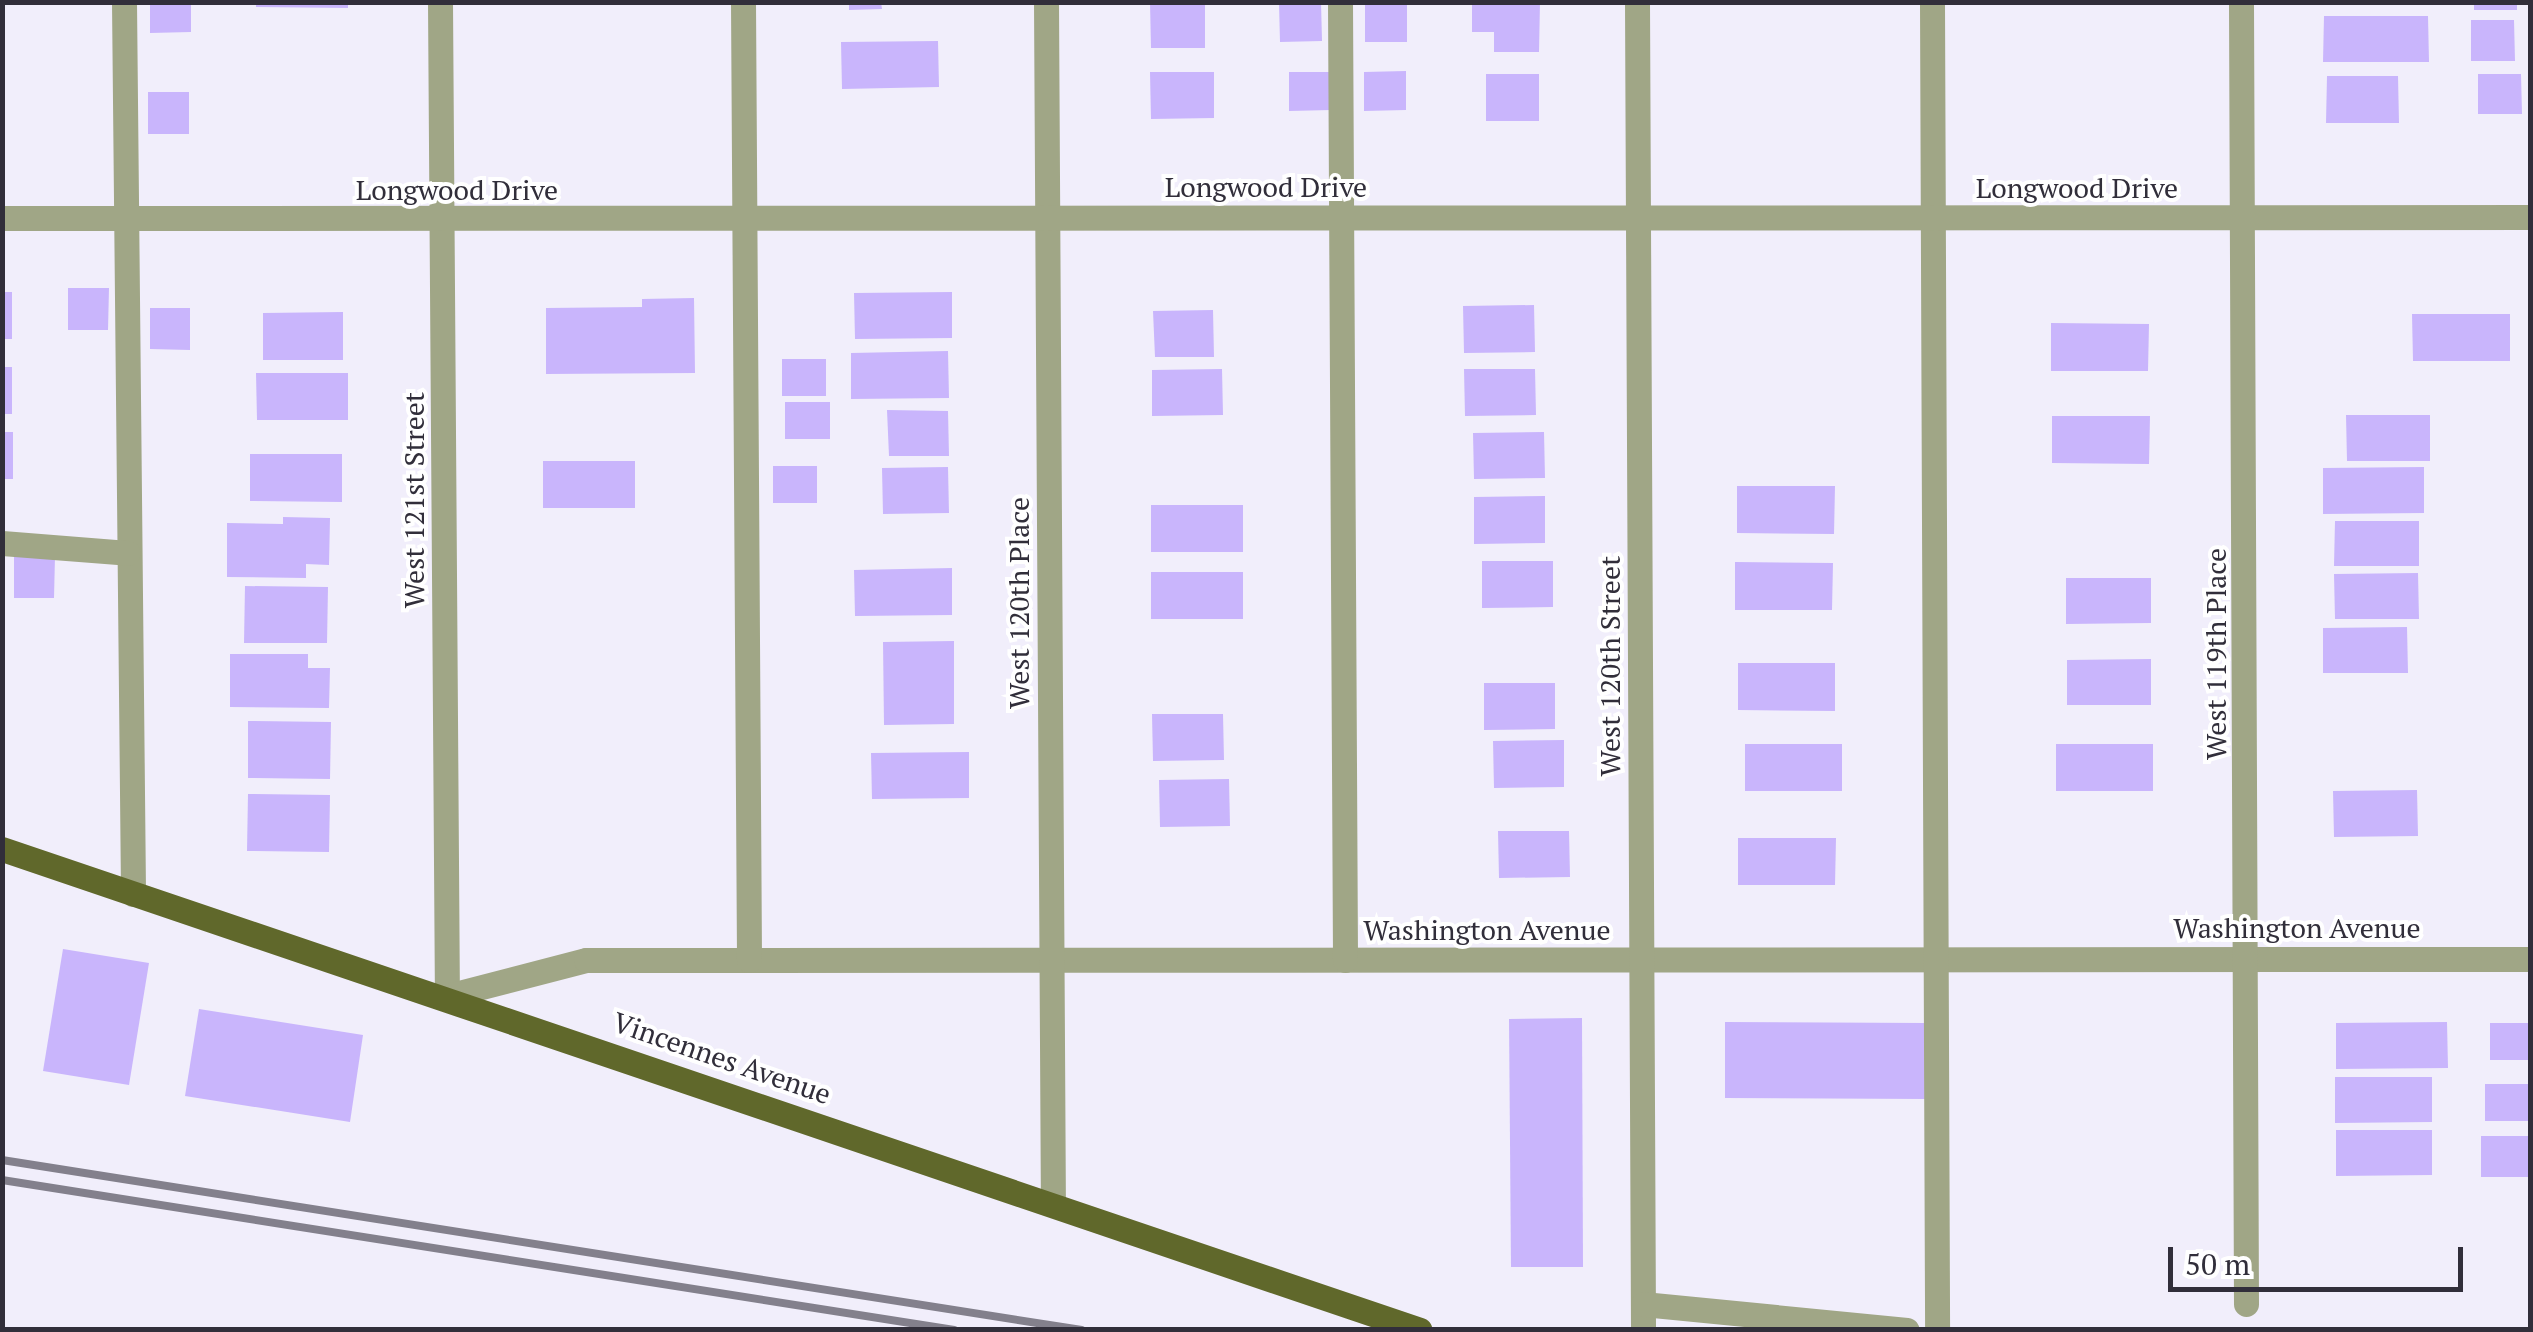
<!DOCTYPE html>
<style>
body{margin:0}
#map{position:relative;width:2533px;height:1332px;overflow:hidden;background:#f1eefb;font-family:"PT Serif",serif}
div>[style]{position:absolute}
.building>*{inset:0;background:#c9b5fc}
.minor>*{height:25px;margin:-12.5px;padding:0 12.5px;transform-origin:12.5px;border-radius:12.5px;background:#a0a686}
.major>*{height:25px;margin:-12.5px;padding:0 12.5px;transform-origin:12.5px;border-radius:12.5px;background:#60682b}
.rail>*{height:8px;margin:-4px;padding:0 4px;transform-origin:4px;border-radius:4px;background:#83808c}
span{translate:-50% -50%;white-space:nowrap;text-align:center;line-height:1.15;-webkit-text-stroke:8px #fff;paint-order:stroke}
.street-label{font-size:28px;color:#312e3a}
.frame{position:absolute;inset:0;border:5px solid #312e3a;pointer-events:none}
.scale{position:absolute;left:2168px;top:1247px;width:295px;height:45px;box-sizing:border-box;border:5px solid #312e3a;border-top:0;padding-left:12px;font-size:30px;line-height:35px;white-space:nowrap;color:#312e3a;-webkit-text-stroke:8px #fff;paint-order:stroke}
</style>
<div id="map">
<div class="building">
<div style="clip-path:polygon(150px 2px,191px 2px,191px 32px,150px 33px)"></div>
<div style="clip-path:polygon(256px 2px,348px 2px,348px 8px,256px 7px)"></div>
<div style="clip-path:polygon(849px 2px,881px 2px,882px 9px,849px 10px)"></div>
<div style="clip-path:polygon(1150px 2px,1205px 2px,1205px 48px,1151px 48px)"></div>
<div style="clip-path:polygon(1290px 2px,1321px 2px,1322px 41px,1280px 42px,1279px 3px)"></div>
<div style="clip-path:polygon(1472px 2px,1540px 2px,1539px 52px,1494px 52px,1494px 32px,1472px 32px)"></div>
<div style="clip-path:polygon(2474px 2px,2517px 2px,2517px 10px,2474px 10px)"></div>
<div style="clip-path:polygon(1365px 3px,1407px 3px,1407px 42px,1365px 42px)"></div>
<div style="clip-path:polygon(2324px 16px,2428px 16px,2429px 62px,2323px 62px)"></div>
<div style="clip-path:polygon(2471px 20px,2514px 20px,2515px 61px,2471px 61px)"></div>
<div style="clip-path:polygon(938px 41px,939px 87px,842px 89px,841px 42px)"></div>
<div style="clip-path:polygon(1406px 71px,1406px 110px,1364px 111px,1364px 72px)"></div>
<div style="clip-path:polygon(1150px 72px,1214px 72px,1214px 118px,1151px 119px)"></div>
<div style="clip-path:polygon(1289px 72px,1331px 72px,1331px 110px,1289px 111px)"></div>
<div style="clip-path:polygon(1486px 74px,1539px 74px,1539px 121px,1486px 121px)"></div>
<div style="clip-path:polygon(2478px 74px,2521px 74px,2522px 114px,2478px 114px)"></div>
<div style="clip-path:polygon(2327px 76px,2398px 76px,2399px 123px,2326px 123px)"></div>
<div style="clip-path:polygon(148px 92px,189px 92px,189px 134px,148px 134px)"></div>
<div style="clip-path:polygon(68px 288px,109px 288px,108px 330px,68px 330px)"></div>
<div style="clip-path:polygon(2px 292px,12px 292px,12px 339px,2px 339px)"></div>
<div style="clip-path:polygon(952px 292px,952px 338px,855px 339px,854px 293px)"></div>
<div style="clip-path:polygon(694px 298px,695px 373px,546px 374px,546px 308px,642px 307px,642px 299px)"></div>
<div style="clip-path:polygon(1534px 305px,1535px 352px,1464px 353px,1463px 306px)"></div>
<div style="clip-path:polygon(150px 308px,190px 308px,190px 350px,150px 349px)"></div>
<div style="clip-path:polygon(1213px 310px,1214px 357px,1155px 357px,1153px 311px)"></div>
<div style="clip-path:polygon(343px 312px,343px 360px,263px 360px,263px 313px)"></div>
<div style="clip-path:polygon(2412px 314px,2510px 314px,2510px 361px,2413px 361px)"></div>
<div style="clip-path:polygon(2051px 323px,2149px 324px,2148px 371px,2051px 371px)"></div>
<div style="clip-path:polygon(948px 351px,949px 398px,851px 399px,851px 353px)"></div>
<div style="clip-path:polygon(782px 359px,826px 359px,826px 396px,782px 396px)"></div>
<div style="clip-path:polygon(2px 367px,12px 367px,12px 414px,2px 414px)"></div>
<div style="clip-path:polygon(1222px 369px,1223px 415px,1152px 416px,1152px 370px)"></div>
<div style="clip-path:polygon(1464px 369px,1535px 369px,1536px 415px,1465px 416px)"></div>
<div style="clip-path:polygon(256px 373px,348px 373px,348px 420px,257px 420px)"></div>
<div style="clip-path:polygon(785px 402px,830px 402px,830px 439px,785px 439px)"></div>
<div style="clip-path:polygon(887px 410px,948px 411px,949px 456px,889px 456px)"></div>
<div style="clip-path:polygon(2346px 415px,2430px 415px,2430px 461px,2347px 461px)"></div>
<div style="clip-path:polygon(2052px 416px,2150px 416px,2149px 464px,2052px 463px)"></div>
<div style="clip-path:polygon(2px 432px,13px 432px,13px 479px,2px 479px)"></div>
<div style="clip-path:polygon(1544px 432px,1545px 478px,1474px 479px,1473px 433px)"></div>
<div style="clip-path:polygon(250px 454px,342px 454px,342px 502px,250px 501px)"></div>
<div style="clip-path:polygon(543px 461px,635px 461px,635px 508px,543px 508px)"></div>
<div style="clip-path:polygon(773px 466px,817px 466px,817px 503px,773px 503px)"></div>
<div style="clip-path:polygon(948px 467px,949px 513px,883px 514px,882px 468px)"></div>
<div style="clip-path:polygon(2424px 467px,2424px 513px,2323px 514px,2323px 468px)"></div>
<div style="clip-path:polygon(1737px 486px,1835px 486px,1834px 534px,1737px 533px)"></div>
<div style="clip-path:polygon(1545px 496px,1545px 543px,1474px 544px,1474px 497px)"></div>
<div style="clip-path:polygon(1151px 505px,1243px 505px,1243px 552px,1151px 552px)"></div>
<div style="clip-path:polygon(283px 517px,330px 518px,329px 565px,306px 564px,306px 578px,227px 577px,227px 523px,283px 524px)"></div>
<div style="clip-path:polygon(2335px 521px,2419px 521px,2419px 566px,2334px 566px)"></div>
<div style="clip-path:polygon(55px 556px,54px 598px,14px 598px,14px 557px)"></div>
<div style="clip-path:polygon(1482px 561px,1553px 561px,1553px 607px,1482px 608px)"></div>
<div style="clip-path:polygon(1735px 562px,1833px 563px,1832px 610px,1735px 610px)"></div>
<div style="clip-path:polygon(952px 568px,952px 615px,855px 616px,854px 570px)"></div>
<div style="clip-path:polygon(1151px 572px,1243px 572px,1243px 619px,1151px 619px)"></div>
<div style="clip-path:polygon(2418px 573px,2419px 619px,2335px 619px,2334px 574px)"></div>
<div style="clip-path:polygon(2066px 578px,2151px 578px,2151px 623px,2066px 624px)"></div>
<div style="clip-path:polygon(245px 586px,328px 587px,327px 643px,244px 643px)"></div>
<div style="clip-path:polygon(2407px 627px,2408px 673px,2323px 673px,2323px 628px)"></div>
<div style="clip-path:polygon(954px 641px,954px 724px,884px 725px,883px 642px)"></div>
<div style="clip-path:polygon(230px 654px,308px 654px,308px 668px,330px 668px,329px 708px,230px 707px)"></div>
<div style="clip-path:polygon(2151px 659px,2151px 705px,2067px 705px,2067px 660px)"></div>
<div style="clip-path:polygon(1738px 663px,1835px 663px,1835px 711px,1738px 710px)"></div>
<div style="clip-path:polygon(1484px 683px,1555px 683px,1555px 729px,1484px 730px)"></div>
<div style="clip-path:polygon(1152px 714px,1223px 714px,1224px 760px,1153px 761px)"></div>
<div style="clip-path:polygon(248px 721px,331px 722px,330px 779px,248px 778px)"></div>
<div style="clip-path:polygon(1564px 740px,1564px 787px,1494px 788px,1493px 741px)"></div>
<div style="clip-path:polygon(1745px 744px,1842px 744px,1842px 791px,1745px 791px)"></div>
<div style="clip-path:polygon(2056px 744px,2153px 744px,2153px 791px,2056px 791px)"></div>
<div style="clip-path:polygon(969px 752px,969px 798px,872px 799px,871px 753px)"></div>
<div style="clip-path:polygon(1229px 779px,1230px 826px,1160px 827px,1159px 780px)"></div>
<div style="clip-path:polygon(2417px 790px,2418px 836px,2334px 837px,2333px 791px)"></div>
<div style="clip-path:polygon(248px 794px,330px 795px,329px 852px,247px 851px)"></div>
<div style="clip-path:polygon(1498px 831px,1569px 831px,1570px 877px,1499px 878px)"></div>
<div style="clip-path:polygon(1738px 838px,1836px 838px,1835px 885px,1738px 885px)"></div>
<div style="clip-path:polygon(63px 949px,149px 963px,129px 1085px,43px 1071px)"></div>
<div style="clip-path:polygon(199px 1009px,363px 1035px,350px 1122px,185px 1096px)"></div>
<div style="clip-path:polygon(1582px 1018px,1583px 1267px,1511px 1267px,1509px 1019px)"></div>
<div style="clip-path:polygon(1725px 1022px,1926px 1023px,1926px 1099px,1725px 1098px)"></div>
<div style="clip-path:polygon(2447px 1022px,2448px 1068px,2336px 1069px,2336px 1023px)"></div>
<div style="clip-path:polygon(2490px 1023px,2528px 1023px,2528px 1060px,2490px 1060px)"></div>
<div style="clip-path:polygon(2335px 1077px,2432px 1077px,2432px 1122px,2335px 1123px)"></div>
<div style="clip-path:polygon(2485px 1084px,2529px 1084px,2529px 1121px,2485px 1121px)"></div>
<div style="clip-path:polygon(2336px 1130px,2432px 1130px,2432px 1175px,2336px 1176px)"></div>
<div style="clip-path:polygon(2481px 1136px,2530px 1136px,2530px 1177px,2481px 1177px)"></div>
</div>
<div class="minor">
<div style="left:124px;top:2px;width:892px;rotate:89.42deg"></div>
<div style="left:440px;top:2px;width:994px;rotate:89.6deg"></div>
<div style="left:447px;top:996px;width:144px;rotate:-14.5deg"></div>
<div style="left:586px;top:960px;width:1944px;rotate:-0.03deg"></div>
<div style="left:743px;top:2px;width:958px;rotate:89.64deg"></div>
<div style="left:1046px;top:2px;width:1201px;rotate:89.67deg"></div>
<div style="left:1340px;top:2px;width:958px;rotate:89.7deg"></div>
<div style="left:1637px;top:2px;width:1328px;rotate:89.74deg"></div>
<div style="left:1932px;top:2px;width:1328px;rotate:89.78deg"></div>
<div style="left:2241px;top:2px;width:1302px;rotate:89.78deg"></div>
<div style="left:2px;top:218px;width:2528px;rotate:-0.02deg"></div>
<div style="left:2px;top:543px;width:126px;rotate:4.5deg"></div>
<div style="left:1643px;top:1304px;width:265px;rotate:5.6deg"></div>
</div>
<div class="major">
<div style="left:2px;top:849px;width:1497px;rotate:18.74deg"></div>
</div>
<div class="rail">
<div style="left:2px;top:1160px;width:1093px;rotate:8.95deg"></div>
<div style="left:2px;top:1180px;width:964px;rotate:8.95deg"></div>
</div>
<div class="street-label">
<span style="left:1266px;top:187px">Longwood Drive</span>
<span style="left:2077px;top:188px">Longwood Drive</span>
<span style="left:457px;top:190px">Longwood Drive</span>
<span style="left:414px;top:500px;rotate:-90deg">West 121st Street</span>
<span style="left:1019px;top:603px;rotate:-90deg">West 120th Place</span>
<span style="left:2216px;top:654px;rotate:-90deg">West 119th Place</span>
<span style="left:1610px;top:666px;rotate:-90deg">West 120th Street</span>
<span style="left:2297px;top:928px">Washington Avenue</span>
<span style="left:1487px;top:930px">Washington Avenue</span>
<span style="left:722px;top:1058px;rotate:19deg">Vincennes Avenue</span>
</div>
<div class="frame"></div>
<div class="scale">50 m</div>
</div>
